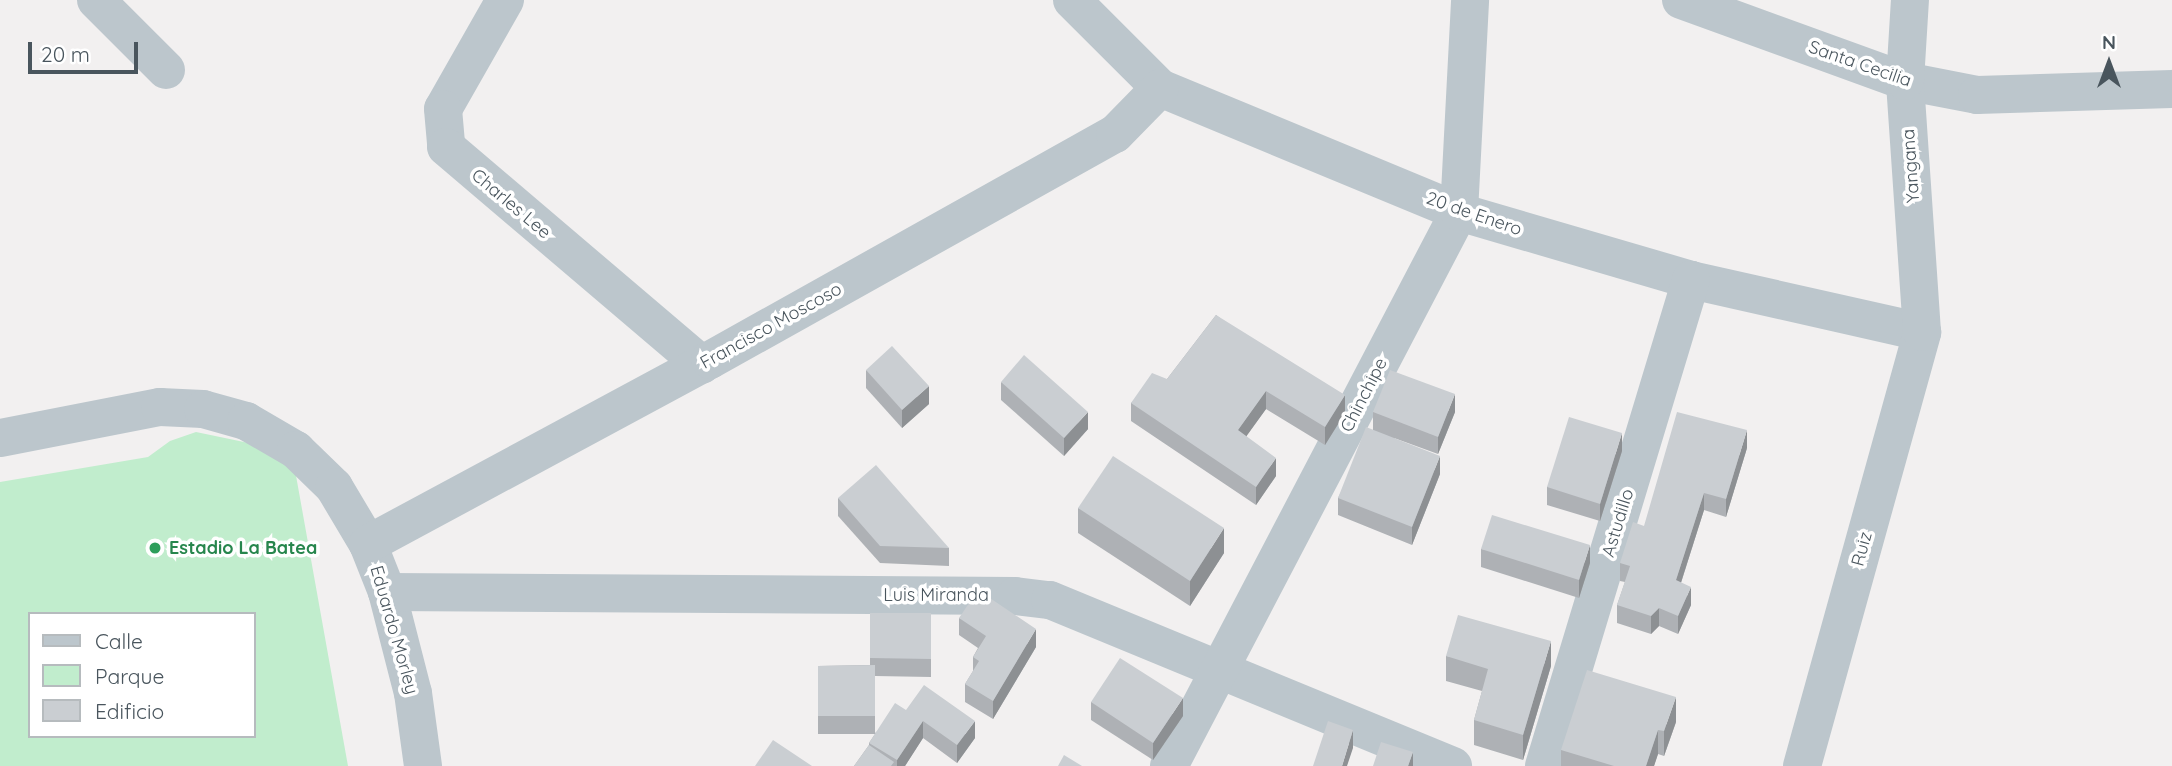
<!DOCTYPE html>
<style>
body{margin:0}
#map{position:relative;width:2172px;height:766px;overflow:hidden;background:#f2f0f0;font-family:Quicksand,sans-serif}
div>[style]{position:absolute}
.green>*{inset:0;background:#c1edcd}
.minor>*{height:38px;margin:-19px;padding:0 19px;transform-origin:19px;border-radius:19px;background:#bcc6cc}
.wall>*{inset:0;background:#aeb1b5}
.shaded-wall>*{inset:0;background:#8d9093}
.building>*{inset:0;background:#caced2}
.dots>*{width:19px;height:19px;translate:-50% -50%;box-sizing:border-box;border:4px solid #fff;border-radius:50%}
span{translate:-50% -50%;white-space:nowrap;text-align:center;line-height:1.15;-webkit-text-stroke:7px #fff;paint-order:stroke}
.street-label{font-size:18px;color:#49555d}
.leisure-label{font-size:18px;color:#27864d;font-weight:700}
.left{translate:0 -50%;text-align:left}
.legend{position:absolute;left:28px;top:612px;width:228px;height:126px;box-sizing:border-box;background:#fff;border:2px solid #b6bbbe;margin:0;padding:9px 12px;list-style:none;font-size:21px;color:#49555d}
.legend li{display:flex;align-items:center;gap:14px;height:35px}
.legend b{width:35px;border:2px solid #b6bbbe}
.north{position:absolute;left:2074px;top:28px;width:70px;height:70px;-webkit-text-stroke:5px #fff;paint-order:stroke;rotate:0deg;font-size:19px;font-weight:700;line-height:28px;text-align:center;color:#49555d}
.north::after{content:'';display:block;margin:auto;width:24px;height:32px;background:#49555d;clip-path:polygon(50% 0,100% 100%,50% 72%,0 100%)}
.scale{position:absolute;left:28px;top:42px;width:110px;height:32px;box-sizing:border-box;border:4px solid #49555d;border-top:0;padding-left:9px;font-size:21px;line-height:24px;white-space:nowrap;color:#49555d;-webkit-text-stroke:5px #fff;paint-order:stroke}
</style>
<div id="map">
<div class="green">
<div style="clip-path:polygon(evenodd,196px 432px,258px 445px,295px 470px,348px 766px,0 766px,0 482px,148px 457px,170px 441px,196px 432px,30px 614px,254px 614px,254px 736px,30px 736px,30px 614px)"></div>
</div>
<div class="minor">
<div style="left:96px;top:0;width:99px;rotate:45deg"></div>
<div style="left:505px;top:0;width:125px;rotate:119.6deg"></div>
<div style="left:443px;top:109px;width:38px;rotate:85deg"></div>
<div style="left:446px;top:147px;width:336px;rotate:40.4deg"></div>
<div style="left:1072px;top:0;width:124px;rotate:45deg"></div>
<div style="left:1160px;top:88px;width:324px;rotate:22.5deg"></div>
<div style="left:1459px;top:212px;width:242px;rotate:16.3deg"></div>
<div style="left:1691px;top:280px;width:237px;rotate:12.7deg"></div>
<div style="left:1681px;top:0;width:238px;rotate:19.9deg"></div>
<div style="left:1905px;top:81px;width:73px;rotate:11deg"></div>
<div style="left:1977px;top:95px;width:195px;rotate:-1.8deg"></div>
<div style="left:0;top:438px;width:163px;rotate:-11deg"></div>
<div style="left:160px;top:407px;width:43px;rotate:2.7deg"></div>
<div style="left:203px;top:409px;width:45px;rotate:15.6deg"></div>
<div style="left:246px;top:421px;width:58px;rotate:30.1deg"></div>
<div style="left:296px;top:450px;width:53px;rotate:44.2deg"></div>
<div style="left:334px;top:487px;width:66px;rotate:59.2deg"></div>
<div style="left:368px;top:544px;width:52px;rotate:68.4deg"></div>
<div style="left:387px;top:592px;width:104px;rotate:75.6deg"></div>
<div style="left:413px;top:693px;width:74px;rotate:82.2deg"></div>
<div style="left:368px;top:544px;width:388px;rotate:-28.3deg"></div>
<div style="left:710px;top:360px;width:464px;rotate:-29.2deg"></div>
<div style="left:1115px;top:134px;width:64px;rotate:-45.6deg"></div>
<div style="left:387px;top:592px;width:628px;rotate:0.36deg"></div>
<div style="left:1015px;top:596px;width:35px;rotate:7deg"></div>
<div style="left:1050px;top:600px;width:436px;rotate:22.4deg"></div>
<div style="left:1169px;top:766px;width:625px;rotate:-62.37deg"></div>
<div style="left:1459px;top:212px;width:212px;rotate:-87deg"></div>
<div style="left:1544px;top:766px;width:508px;rotate:-73.17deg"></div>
<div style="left:1802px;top:766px;width:450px;rotate:-74.5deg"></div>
<div style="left:1922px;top:332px;width:252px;rotate:-93.9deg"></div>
<div style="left:1905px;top:81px;width:81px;rotate:-86.5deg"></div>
</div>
<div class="wall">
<div style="clip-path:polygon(1216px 315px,1345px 413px,1325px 445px,1266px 409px,1246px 436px,1276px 476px,1256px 505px,1131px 421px,1131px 403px,1167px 379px)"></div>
<div style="clip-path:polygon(866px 370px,929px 404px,902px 428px,866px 388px)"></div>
<div style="clip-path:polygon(1001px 382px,1088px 429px,1064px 456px,1001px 400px)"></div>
<div style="clip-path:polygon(1373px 412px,1455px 412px,1438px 454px,1394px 438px,1440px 474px,1412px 545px,1338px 515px,1338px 498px,1373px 430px)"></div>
<div style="clip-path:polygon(1747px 448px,1726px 517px,1704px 510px,1681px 583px,1691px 605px,1678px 634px,1659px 626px,1651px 634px,1617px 623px,1617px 605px,1625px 582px,1620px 581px,1620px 563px)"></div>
<div style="clip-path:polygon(1622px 451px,1600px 521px,1547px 505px,1547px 487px)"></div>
<div style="clip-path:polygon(838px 498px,949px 548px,949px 566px,880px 563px,838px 516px)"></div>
<div style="clip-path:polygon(1078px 508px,1224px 553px,1190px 606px,1078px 533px)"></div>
<div style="clip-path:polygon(1481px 549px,1590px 563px,1579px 598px,1481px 567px)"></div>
<div style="clip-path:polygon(870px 613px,931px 613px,931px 677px,875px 676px,875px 733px,906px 710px,975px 738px,957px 763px,923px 738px,905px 766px,854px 766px,869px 745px,869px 743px,875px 734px,818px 734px,818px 666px,870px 665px)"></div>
<div style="clip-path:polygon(959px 618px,1036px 647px,993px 719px,965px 702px,965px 684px,973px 671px,973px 657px,978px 648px,959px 635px)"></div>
<div style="clip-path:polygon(1446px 656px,1551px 666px,1523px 760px,1474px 745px,1474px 720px,1482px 691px,1446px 681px)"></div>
<div style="clip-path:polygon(1091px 702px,1183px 716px,1153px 760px,1091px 720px)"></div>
<div style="clip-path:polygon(1676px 722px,1664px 756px,1658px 754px,1654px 766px,1561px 766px,1561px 750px)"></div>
</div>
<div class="shaded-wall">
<div style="clip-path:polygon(929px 386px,929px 404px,902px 428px,902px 410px)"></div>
<div style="clip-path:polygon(1266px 391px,1266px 409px,1238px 448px,1238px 430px)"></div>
<div style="clip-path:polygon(1455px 394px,1455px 412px,1438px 454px,1438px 437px)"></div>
<div style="clip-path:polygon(1345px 395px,1345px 413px,1325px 445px,1325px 427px)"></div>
<div style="clip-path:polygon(1088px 412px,1088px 429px,1064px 456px,1064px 438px)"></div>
<div style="clip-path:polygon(1747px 430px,1747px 448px,1726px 517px,1726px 499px)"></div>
<div style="clip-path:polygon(1622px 433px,1622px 451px,1600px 521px,1600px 504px)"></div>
<div style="clip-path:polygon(1440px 456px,1440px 474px,1412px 545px,1412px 527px)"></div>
<div style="clip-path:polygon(1276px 458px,1276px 476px,1256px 505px,1256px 487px)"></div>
<div style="clip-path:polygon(1704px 493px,1704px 510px,1676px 598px,1676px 580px)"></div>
<div style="clip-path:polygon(1224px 528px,1224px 553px,1190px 606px,1190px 581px)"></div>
<div style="clip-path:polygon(1590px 545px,1590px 563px,1579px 598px,1579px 580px)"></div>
<div style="clip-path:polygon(1691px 587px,1691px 605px,1678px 634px,1678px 616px)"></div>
<div style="clip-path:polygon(1659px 608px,1659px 626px,1651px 634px,1651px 616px)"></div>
<div style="clip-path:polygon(1036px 629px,1036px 647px,993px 719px,993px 701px)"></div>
<div style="clip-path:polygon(1551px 641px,1551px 666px,1523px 760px,1523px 735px)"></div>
<div style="clip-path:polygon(1676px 697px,1676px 722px,1664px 756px,1664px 731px)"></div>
<div style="clip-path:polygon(1183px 698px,1183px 716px,1153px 760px,1153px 743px)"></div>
<div style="clip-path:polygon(923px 721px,923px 738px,905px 766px,897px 766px,897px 760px)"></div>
<div style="clip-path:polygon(975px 721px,975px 738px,957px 763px,957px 745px)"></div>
<div style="clip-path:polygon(1353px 730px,1353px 748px,1347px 766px,1342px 766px)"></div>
<div style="clip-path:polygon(1658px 730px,1658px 754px,1654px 766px,1646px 766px)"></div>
<div style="clip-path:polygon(1413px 752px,1413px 766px,1408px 766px)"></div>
</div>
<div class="building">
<div style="clip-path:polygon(1216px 315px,1345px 395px,1325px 427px,1266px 391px,1238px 430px,1276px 458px,1256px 487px,1131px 403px,1152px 373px,1167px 379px)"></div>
<div style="clip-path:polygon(892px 346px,929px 386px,902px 410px,866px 370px)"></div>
<div style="clip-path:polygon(1024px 355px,1088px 412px,1064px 438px,1001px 382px)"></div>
<div style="clip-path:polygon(1390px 370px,1455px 394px,1438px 437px,1373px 412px)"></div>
<div style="clip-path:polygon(1677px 412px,1747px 430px,1726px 499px,1704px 493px,1676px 580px,1691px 587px,1678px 616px,1659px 608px,1651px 616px,1617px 605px,1630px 566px,1620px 563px,1633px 522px,1644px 526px)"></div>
<div style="clip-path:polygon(1569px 417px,1622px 433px,1600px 504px,1547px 487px)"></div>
<div style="clip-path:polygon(1366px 427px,1440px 456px,1412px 527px,1338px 498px)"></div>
<div style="clip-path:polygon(1113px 456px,1224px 528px,1190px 581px,1078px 508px)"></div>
<div style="clip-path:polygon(876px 465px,949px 548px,880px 546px,838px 498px)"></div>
<div style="clip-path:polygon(1492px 515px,1590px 545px,1579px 580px,1481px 549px)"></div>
<div style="clip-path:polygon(978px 590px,1036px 629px,993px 701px,965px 684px,979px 661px,973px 657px,986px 636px,959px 618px)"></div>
<div style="clip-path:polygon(870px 613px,931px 613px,931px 659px,870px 658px)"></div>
<div style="clip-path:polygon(1458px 615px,1551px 641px,1523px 735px,1474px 720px,1488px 669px,1446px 656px)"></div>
<div style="clip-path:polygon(1120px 658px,1183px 698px,1153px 743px,1091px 702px)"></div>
<div style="clip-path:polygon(875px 665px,875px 716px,818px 716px,818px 666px)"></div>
<div style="clip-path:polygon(1587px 670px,1676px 697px,1664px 731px,1658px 730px,1646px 766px,1614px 766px,1561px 750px)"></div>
<div style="clip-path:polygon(924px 685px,975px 721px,957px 745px,923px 721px,897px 760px,869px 743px,895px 703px,906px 710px)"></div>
<div style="clip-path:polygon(1328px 721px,1353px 730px,1342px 766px,1313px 766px)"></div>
<div style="clip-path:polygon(773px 740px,812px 766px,755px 766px)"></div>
<div style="clip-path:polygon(1381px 742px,1413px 752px,1408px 766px,1373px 766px)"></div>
<div style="clip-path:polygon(869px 745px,894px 762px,891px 766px,854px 766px)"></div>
<div style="clip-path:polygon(1064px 755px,1082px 766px,1058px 766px)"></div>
</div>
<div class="dots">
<div style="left:155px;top:548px;background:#2e9e5b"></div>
</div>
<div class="street-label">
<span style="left:1860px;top:64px;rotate:19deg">Santa Cecilia</span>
<span style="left:1911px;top:166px;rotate:-94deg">Yangana</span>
<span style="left:511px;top:204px;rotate:40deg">Charles Lee</span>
<span style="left:1474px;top:214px;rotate:19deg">20 de Enero</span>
<span style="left:771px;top:326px;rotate:-29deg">Francisco Moscoso</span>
<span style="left:1364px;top:395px;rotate:-63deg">Chinchipe</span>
<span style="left:1618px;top:523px;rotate:-73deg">Astudillo</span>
<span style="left:1862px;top:549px;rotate:-75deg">Ruiz</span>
<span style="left:936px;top:595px">Luis Miranda</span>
<span style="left:394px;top:630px;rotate:74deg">Eduardo Morley</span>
</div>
<div class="leisure-label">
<span class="left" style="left:169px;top:548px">Estadio La Batea</span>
</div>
<ul class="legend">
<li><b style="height:9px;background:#bcc6cc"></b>Calle</li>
<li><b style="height:19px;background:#c1edcd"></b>Parque</li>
<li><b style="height:19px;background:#caced2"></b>Edificio</li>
</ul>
<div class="north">N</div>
<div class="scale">20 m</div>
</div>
